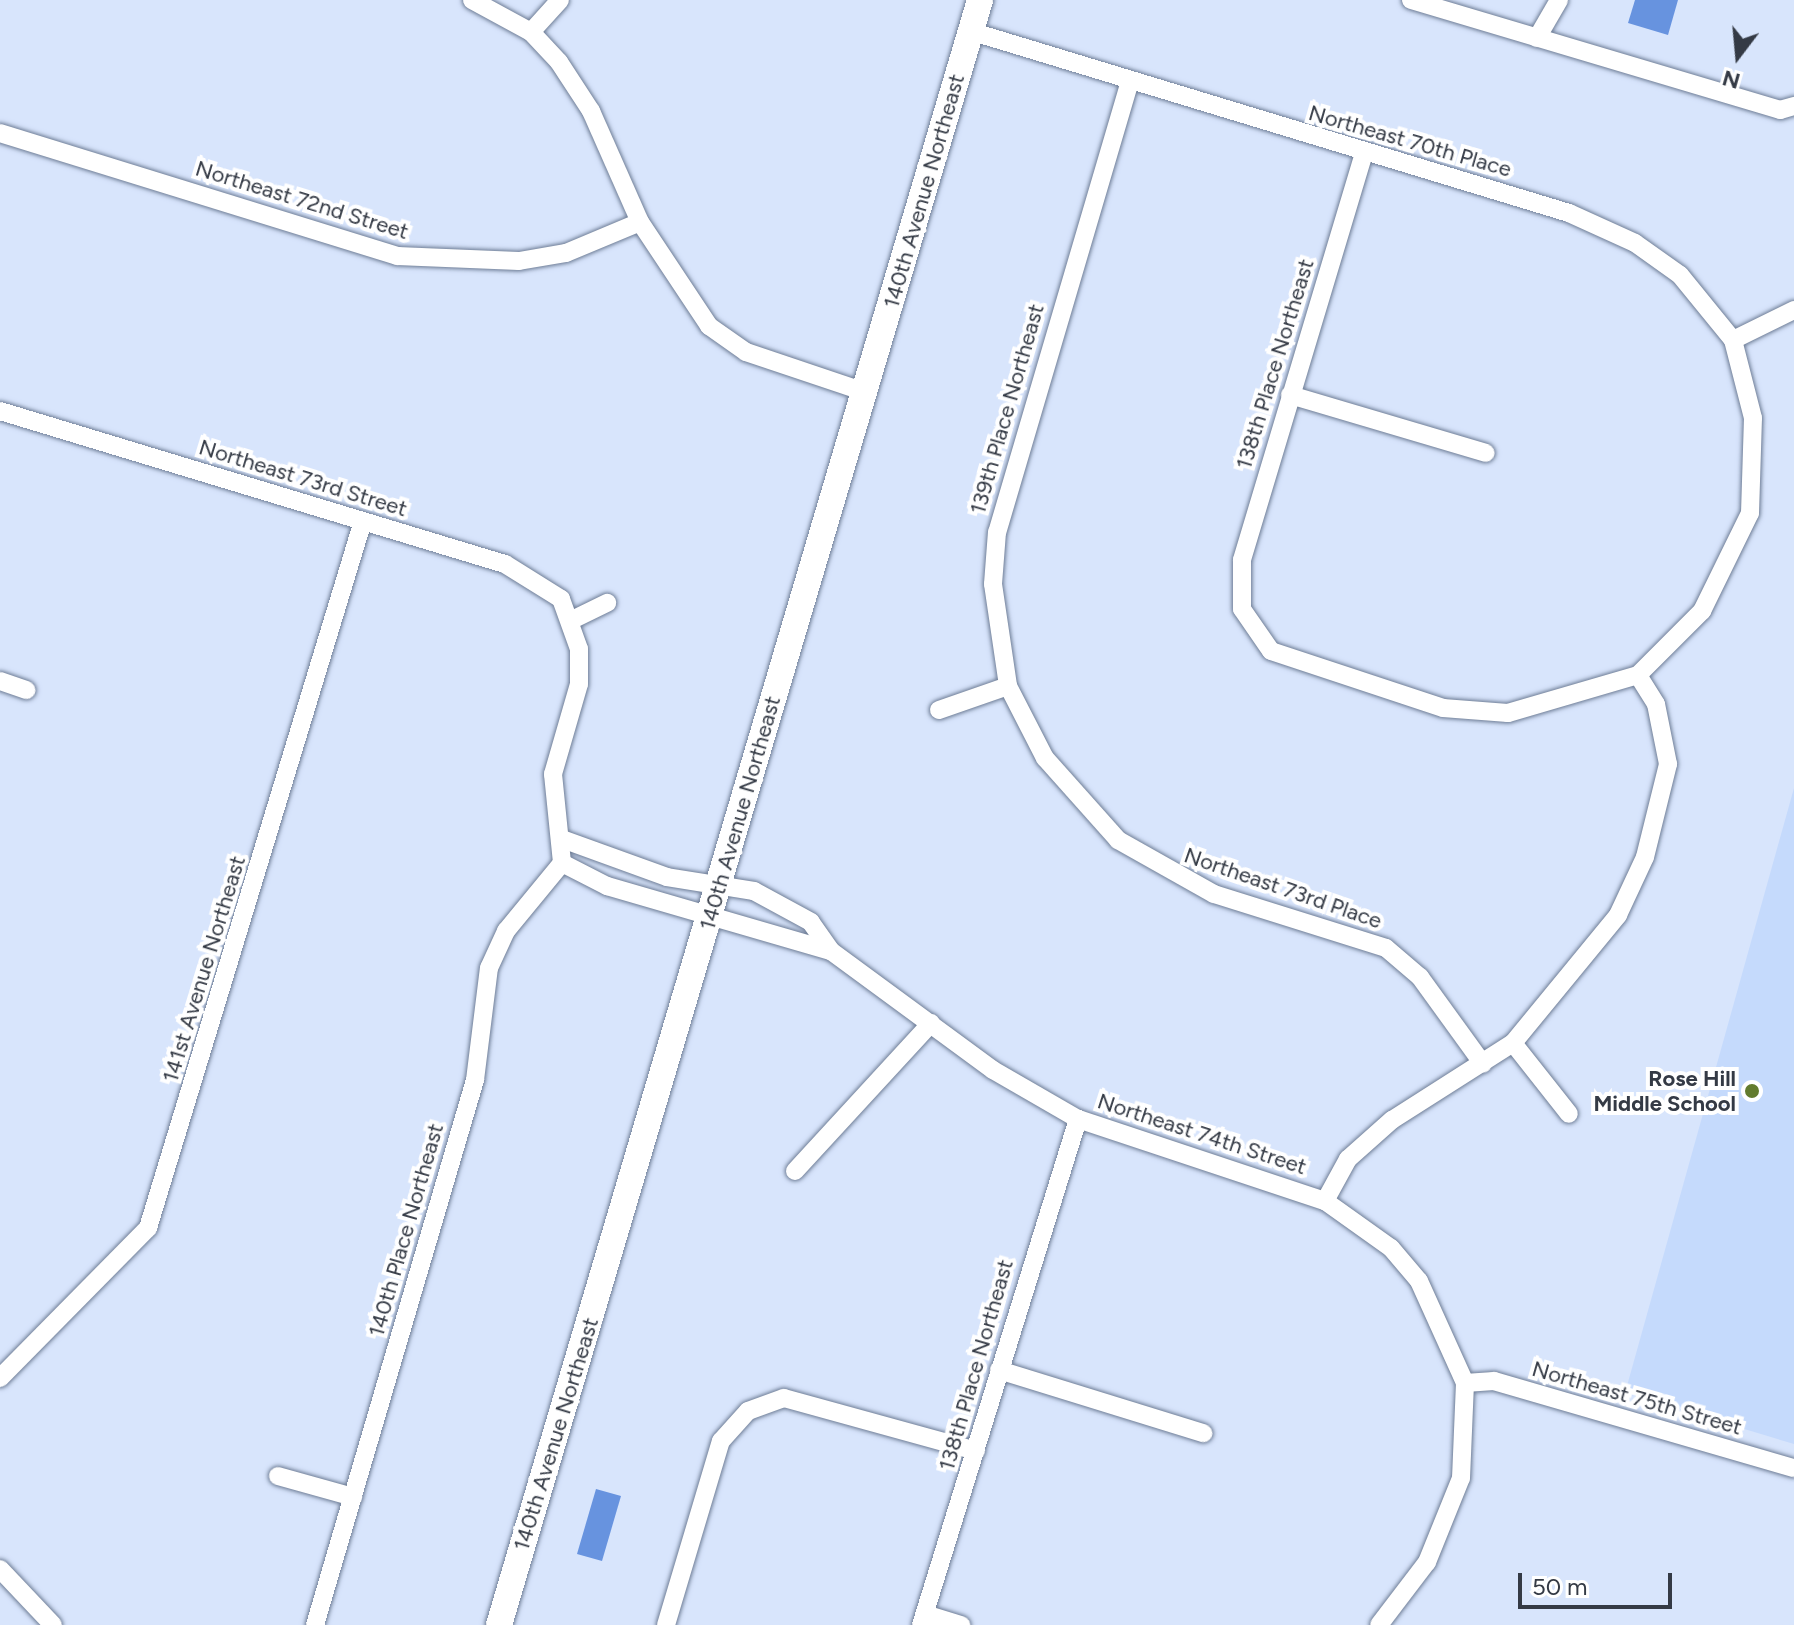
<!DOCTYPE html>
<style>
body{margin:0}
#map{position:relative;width:1794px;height:1625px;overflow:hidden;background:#d8e5fc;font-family:Figtree,sans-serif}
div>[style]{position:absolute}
.built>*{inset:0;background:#c5dafc}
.water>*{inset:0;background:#6793df}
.roads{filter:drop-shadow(0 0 2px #6e7d96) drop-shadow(0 0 2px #6e7d96)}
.street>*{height:18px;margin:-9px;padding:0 9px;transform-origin:9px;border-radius:9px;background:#fff}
.secondary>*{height:26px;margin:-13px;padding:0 13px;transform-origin:13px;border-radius:13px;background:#fff}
.dots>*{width:22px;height:22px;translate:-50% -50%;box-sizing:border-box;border:4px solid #fff;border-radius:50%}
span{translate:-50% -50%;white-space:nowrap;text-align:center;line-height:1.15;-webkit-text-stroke:8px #fff;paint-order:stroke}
.street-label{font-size:22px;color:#343a45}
.poi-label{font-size:22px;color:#343a45;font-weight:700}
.right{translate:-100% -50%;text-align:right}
.north{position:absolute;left:1698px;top:16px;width:80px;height:80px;-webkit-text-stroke:6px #fff;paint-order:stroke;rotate:196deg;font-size:22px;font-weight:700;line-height:32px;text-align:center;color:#343a45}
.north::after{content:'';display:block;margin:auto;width:28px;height:36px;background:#343a45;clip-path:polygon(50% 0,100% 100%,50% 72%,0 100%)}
.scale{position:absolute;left:1518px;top:1573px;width:154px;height:36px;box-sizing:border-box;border:4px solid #343a45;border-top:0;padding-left:10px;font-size:24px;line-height:28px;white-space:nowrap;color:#343a45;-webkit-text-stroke:6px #fff;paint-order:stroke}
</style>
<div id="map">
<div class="built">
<div style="clip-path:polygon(1794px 788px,1794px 1444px,1625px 1393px)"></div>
</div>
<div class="water">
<div style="clip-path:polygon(1635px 0,1678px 0,1668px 35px,1628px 23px)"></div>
<div style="clip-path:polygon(596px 1489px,621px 1496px,602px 1561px,577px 1554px)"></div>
</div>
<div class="roads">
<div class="street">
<div style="left:472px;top:0;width:67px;rotate:28.5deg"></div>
<div style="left:531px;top:32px;width:41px;rotate:47deg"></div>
<div style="left:559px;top:62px;width:59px;rotate:56.9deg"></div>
<div style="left:591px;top:111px;width:121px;rotate:66.2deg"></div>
<div style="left:640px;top:222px;width:125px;rotate:56.4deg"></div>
<div style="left:709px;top:326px;width:45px;rotate:35.1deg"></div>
<div style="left:746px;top:352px;width:126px;rotate:18.6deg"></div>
<div style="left:1411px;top:0;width:385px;rotate:16.6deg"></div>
<div style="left:1780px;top:110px;width:15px;rotate:-16deg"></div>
<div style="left:970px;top:31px;width:626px;rotate:16.9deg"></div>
<div style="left:1569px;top:213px;width:72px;rotate:24.4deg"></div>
<div style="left:1635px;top:243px;width:55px;rotate:35.4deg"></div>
<div style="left:1680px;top:275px;width:84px;rotate:50.8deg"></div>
<div style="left:1733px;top:340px;width:68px;rotate:-26.2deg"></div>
<div style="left:531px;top:32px;width:43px;rotate:-47.8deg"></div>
<div style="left:1537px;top:38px;width:44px;rotate:-59.9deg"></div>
<div style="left:1130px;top:81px;width:470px;rotate:106.4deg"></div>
<div style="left:997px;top:532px;width:52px;rotate:94.4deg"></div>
<div style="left:993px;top:584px;width:103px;rotate:81.6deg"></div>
<div style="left:1008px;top:686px;width:81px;rotate:62.8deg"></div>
<div style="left:1045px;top:758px;width:110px;rotate:48.3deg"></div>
<div style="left:1118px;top:840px;width:110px;rotate:29.4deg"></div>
<div style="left:1214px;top:894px;width:180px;rotate:17.4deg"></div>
<div style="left:1386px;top:948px;width:45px;rotate:40.5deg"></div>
<div style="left:1420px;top:977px;width:107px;rotate:54.1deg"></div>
<div style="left:0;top:133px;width:416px;rotate:17.2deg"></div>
<div style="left:397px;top:256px;width:122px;rotate:2.3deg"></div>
<div style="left:519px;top:261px;width:48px;rotate:-9.7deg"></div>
<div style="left:566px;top:253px;width:80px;rotate:-22.7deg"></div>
<div style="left:1364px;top:153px;width:425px;rotate:106.7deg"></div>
<div style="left:1242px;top:560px;width:49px;rotate:90deg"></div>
<div style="left:1242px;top:609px;width:51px;rotate:55.4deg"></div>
<div style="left:1271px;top:651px;width:181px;rotate:18.3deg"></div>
<div style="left:1443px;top:708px;width:65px;rotate:4.4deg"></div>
<div style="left:1508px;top:713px;width:135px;rotate:-16.3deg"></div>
<div style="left:1290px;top:395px;width:204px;rotate:16.5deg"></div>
<div style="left:0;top:411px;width:528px;rotate:16.86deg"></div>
<div style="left:505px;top:564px;width:66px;rotate:32deg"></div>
<div style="left:561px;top:599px;width:53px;rotate:70.2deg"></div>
<div style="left:579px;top:649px;width:35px;rotate:90deg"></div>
<div style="left:579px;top:684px;width:94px;rotate:106.1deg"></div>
<div style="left:553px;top:774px;width:89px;rotate:84.2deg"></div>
<div style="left:574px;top:619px;width:37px;rotate:-26deg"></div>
<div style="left:0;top:681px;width:28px;rotate:19deg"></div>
<div style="left:939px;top:710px;width:73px;rotate:-19.2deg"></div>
<div style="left:562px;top:863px;width:51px;rotate:27.1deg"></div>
<div style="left:607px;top:886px;width:233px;rotate:16.2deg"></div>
<div style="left:831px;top:951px;width:35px;rotate:-125deg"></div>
<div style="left:811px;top:922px;width:65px;rotate:-151.5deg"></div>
<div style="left:754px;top:891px;width:88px;rotate:-170.9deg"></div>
<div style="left:667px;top:877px;width:112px;rotate:-160.1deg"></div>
<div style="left:831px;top:951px;width:201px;rotate:36.3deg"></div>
<div style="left:993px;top:1070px;width:98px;rotate:30deg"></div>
<div style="left:1078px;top:1119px;width:260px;rotate:18.4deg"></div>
<div style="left:1325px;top:1201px;width:81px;rotate:35.5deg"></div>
<div style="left:1391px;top:1248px;width:43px;rotate:49.7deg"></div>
<div style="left:1419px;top:1281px;width:112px;rotate:65.7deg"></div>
<div style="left:1465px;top:1383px;width:95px;rotate:92.4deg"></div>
<div style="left:1461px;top:1478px;width:91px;rotate:112deg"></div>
<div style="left:1427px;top:1562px;width:79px;rotate:127.3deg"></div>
<div style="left:1513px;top:1043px;width:90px;rotate:51.7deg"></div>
<div style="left:795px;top:1171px;width:201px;rotate:-47.4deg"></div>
<div style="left:1325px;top:1201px;width:48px;rotate:-61.3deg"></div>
<div style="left:1348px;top:1159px;width:59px;rotate:-41.6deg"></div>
<div style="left:1392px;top:1120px;width:143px;rotate:-32.5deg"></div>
<div style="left:1513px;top:1043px;width:166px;rotate:-50.6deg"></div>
<div style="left:1618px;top:915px;width:64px;rotate:-65deg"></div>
<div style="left:1645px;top:857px;width:96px;rotate:-76.1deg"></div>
<div style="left:1668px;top:764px;width:61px;rotate:-101.3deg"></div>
<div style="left:1656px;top:704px;width:34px;rotate:-122deg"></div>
<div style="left:1638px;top:675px;width:91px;rotate:-45deg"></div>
<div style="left:1702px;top:611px;width:109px;rotate:-63.9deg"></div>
<div style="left:1750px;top:513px;width:95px;rotate:-88.2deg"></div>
<div style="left:1753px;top:418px;width:81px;rotate:-104.4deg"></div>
<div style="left:999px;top:1370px;width:214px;rotate:17.2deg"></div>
<div style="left:0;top:1378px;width:211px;rotate:-45.4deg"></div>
<div style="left:148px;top:1228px;width:739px;rotate:-73.09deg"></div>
<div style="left:1465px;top:1383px;width:29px;rotate:-4deg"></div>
<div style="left:1494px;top:1381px;width:312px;rotate:16.2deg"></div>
<div style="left:278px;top:1476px;width:78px;rotate:15.6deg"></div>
<div style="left:0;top:1569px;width:77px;rotate:46.6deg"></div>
<div style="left:925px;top:1614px;width:38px;rotate:17deg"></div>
<div style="left:315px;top:1625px;width:568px;rotate:-73.64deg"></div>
<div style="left:475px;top:1080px;width:113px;rotate:-82.9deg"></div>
<div style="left:489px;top:968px;width:41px;rotate:-65.3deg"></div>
<div style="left:506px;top:931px;width:88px;rotate:-50.5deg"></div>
<div style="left:666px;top:1625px;width:192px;rotate:-73.4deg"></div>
<div style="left:721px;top:1441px;width:40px;rotate:-48deg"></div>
<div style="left:748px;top:1411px;width:38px;rotate:-20deg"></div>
<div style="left:784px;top:1398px;width:199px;rotate:15.4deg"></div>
<div style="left:921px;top:1625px;width:530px;rotate:-72.76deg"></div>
</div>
<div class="secondary">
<div style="left:499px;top:1625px;width:1695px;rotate:-73.51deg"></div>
</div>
</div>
<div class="dots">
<div style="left:1752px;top:1091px;background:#627b2e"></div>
</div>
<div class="street-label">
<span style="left:1410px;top:141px;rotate:16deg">Northeast 70th Place</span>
<span style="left:924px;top:191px;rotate:-74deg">140th Avenue Northeast</span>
<span style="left:302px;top:200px;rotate:17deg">Northeast 72nd Street</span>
<span style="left:1275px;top:364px;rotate:-73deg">138th Place Northeast</span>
<span style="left:1007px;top:409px;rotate:-74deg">139th Place Northeast</span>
<span style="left:303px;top:478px;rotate:17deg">Northeast 73rd Street</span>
<span style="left:740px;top:813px;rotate:-74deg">140th Avenue Northeast</span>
<span style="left:1283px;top:888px;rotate:19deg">Northeast 73rd Place</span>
<span style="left:204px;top:969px;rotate:-73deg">141st Avenue Northeast</span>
<span style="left:1202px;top:1134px;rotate:18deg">Northeast 74th Street</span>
<span style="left:406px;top:1230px;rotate:-74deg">140th Place Northeast</span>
<span style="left:976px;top:1365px;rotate:-74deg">138th Place Northeast</span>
<span style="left:1637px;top:1398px;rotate:16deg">Northeast 75th Street</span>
<span style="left:556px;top:1434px;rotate:-73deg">140th Avenue Northeast</span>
</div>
<div class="poi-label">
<span class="right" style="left:1736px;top:1091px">Rose Hill<br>Middle School</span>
</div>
<div class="north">N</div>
<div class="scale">50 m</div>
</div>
